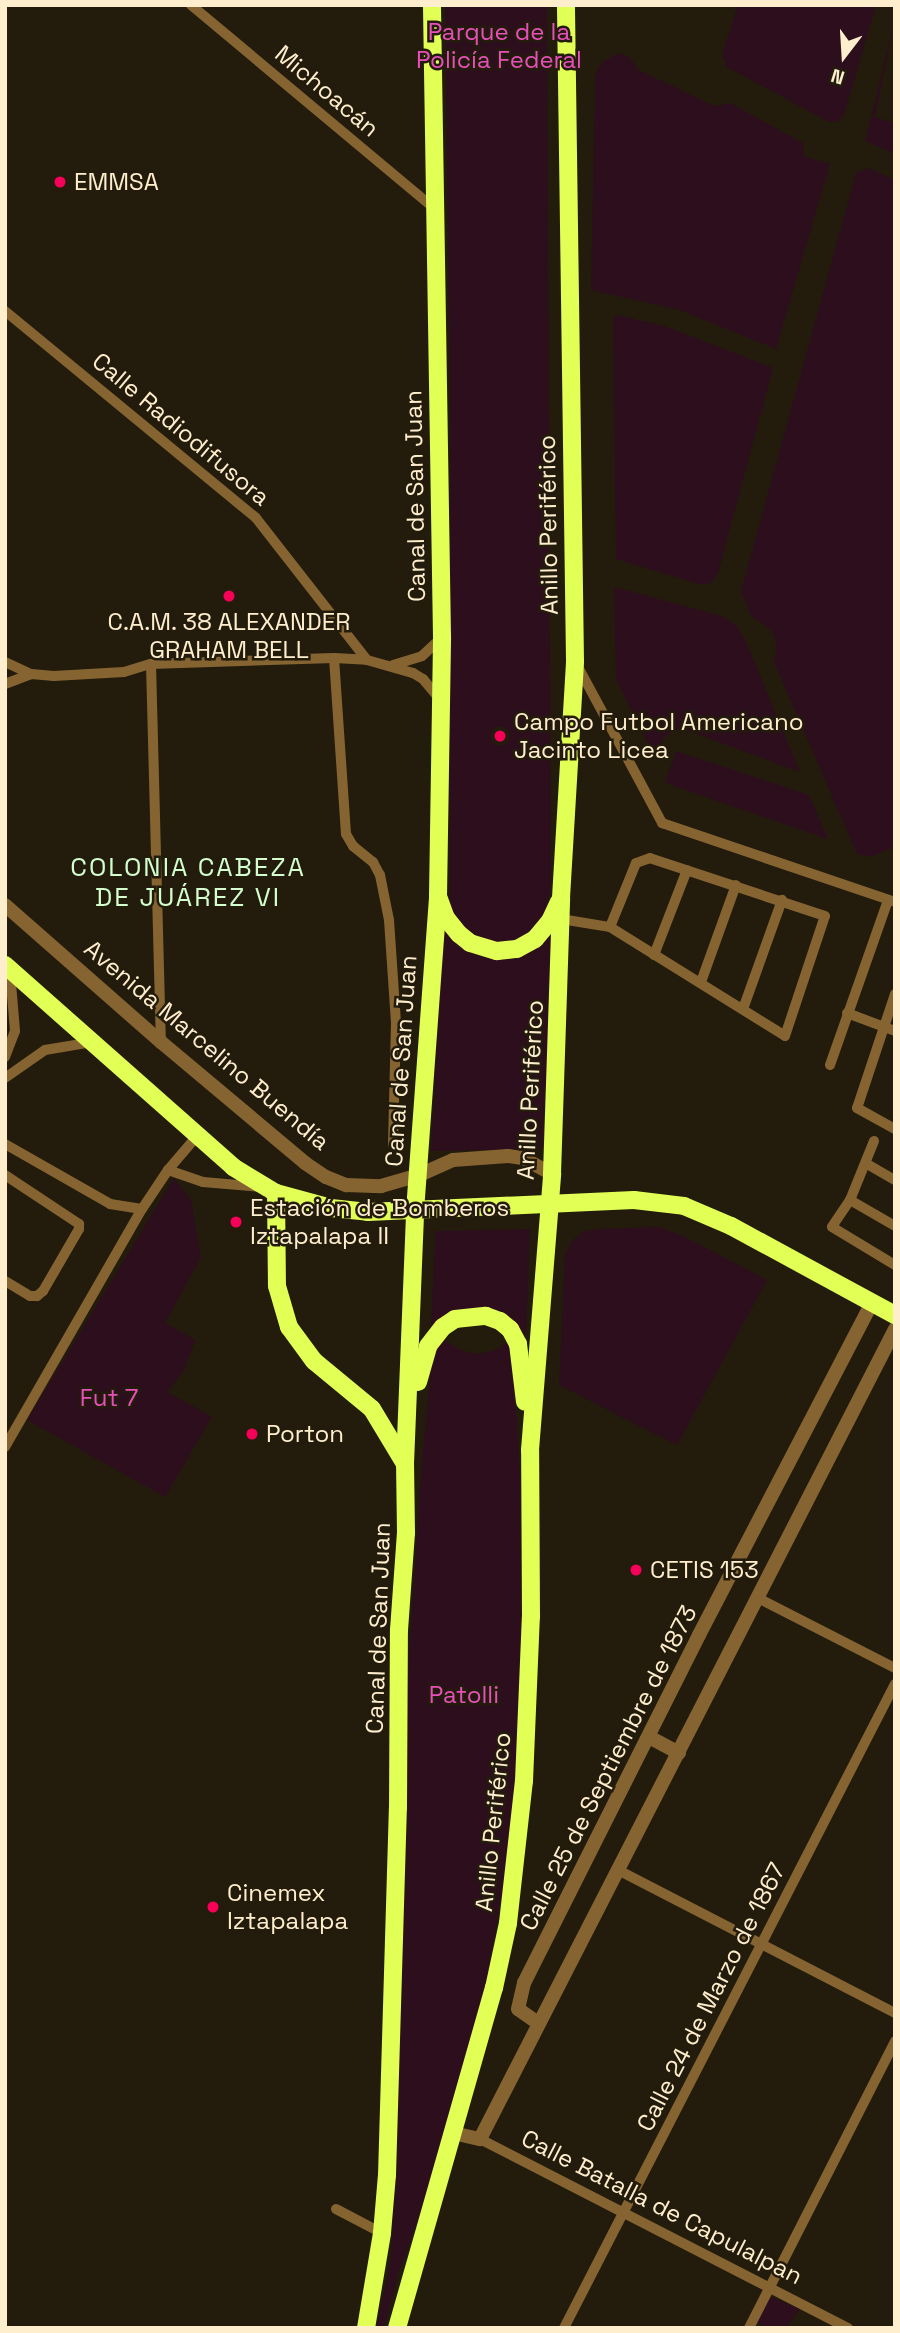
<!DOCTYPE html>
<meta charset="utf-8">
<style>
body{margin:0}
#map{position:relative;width:900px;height:2333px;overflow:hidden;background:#231c0c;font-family:"Space Grotesk",sans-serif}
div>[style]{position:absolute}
.green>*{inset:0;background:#2d0e1d}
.minor>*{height:10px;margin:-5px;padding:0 5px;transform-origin:5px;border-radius:5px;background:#866432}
.tertiary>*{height:14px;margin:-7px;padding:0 7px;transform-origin:7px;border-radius:7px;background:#866432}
.primary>*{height:18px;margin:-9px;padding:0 9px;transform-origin:9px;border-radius:9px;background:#e1ff54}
.dots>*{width:19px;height:19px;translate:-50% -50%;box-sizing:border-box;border:4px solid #231c0c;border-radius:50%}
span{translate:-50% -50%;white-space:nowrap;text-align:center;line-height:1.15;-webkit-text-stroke:5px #231c0c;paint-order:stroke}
.park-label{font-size:24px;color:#e94fbb}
.street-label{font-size:24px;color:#ffeecd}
.poi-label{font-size:24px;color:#ffeecd}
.left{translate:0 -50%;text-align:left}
.neighbourhood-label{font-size:26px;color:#d3ffcf;letter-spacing:2px}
.frame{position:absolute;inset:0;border:7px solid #ffeecd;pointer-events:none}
.north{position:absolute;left:809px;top:21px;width:70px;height:70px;-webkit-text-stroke:5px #231c0c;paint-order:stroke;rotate:197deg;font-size:19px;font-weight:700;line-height:28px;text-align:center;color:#ffeecd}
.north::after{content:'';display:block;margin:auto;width:24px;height:32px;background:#ffeecd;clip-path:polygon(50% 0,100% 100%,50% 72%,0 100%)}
</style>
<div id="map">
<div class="green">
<div style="clip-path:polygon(445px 5px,547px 5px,551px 889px,546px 910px,536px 927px,520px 938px,498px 944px,477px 938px,461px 927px,450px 909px,449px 886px,450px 431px)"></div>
<div style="clip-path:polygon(738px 5px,876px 5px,844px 115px,838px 121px,829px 122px,727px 67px,722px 54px)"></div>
<div style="clip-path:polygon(895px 20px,875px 117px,895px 123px,895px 154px,865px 141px)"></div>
<div style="clip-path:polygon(618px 53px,628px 56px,639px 70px,714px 106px,730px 103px,803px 143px,804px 156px,830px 164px,776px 349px,680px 310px,591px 290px,595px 77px,600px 64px)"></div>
<div style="clip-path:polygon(868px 168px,895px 180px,895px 847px,870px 857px,857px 854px,774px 662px,777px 644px,771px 630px,751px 616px,741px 591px,856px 173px)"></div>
<div style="clip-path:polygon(618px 315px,667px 327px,773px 368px,718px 573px,712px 582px,702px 585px,616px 559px,613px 319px)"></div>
<div style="clip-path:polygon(614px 587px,722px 616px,736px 625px,744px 637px,800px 772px,684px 729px,675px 730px,664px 737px,656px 760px,616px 680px)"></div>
<div style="clip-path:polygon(676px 751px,809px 795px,828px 839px,665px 783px)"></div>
<div style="clip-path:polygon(442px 926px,459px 946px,484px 958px,514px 959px,555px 932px,542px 1149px,431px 1151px)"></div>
<div style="clip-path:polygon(174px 1178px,191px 1200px,201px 1257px,165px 1323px,195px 1340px,184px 1370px,167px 1392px,212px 1417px,165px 1497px,27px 1420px)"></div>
<div style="clip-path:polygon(659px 1227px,683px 1236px,767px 1280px,677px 1445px,559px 1385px,565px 1254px,572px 1241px,583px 1232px,597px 1229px)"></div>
<div style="clip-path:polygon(530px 1229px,526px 1337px,514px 1321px,482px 1308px,459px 1311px,431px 1328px,435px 1231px)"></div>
<div style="clip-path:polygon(444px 1339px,458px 1349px,476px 1354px,494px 1351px,509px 1341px,512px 1351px,520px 1472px,522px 1643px,518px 1765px,506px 1872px,481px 2012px,420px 2216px,399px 2271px,384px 2328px,376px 2328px,391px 2258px,407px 1695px,419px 1496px,431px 1365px,437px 1346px)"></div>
<div style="clip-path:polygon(771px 2297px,800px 2309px,786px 2328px,766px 2328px,753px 2319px)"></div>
</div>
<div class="minor">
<div style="left:191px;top:5px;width:318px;rotate:39.9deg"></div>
<div style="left:5px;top:311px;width:325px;rotate:39.5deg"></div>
<div style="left:256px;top:518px;width:180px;rotate:52deg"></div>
<div style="left:334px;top:658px;width:176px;rotate:86.1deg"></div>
<div style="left:346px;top:834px;width:14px;rotate:60deg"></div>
<div style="left:353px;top:846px;width:26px;rotate:39deg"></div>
<div style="left:373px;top:862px;width:15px;rotate:62deg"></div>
<div style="left:380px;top:875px;width:46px;rotate:78.7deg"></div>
<div style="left:389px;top:920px;width:103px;rotate:86.1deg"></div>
<div style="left:396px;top:1023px;width:121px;rotate:91.4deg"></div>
<div style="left:5px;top:662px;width:29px;rotate:25deg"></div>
<div style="left:31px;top:674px;width:23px;rotate:5deg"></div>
<div style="left:54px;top:676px;width:70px;rotate:-3.3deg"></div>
<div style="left:124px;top:672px;width:28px;rotate:-17deg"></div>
<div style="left:151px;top:664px;width:183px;rotate:-1.9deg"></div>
<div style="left:334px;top:658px;width:33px;rotate:3deg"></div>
<div style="left:367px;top:660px;width:48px;rotate:15.8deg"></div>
<div style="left:413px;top:673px;width:12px;rotate:31deg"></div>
<div style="left:423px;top:679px;width:26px;rotate:50deg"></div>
<div style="left:576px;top:663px;width:182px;rotate:61.7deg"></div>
<div style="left:662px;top:823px;width:246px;rotate:18.7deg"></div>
<div style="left:151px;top:664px;width:378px;rotate:88.5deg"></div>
<div style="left:393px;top:665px;width:30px;rotate:-17deg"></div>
<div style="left:422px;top:656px;width:26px;rotate:-43deg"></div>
<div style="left:5px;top:684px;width:28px;rotate:-21deg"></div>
<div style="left:561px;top:919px;width:50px;rotate:9.3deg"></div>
<div style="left:610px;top:927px;width:206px;rotate:31.9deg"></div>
<div style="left:785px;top:1036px;width:126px;rotate:-71.6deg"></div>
<div style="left:825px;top:916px;width:184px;rotate:-161.7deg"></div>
<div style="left:650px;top:858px;width:15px;rotate:160deg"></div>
<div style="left:636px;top:863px;width:69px;rotate:112.1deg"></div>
<div style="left:654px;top:955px;width:91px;rotate:-68.8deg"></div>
<div style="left:701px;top:982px;width:103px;rotate:-70.2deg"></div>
<div style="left:895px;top:994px;width:120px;rotate:108.4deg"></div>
<div style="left:857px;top:1108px;width:43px;rotate:28.9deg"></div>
<div style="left:743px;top:1009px;width:116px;rotate:-70.3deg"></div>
<div style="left:847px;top:1013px;width:51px;rotate:20.6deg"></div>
<div style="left:5px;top:1057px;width:28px;rotate:-69deg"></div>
<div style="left:15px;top:1031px;width:59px;rotate:-94.8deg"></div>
<div style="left:830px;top:1065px;width:175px;rotate:-70.6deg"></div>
<div style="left:5px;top:1078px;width:49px;rotate:-35deg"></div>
<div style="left:45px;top:1050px;width:49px;rotate:-9.5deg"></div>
<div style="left:874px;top:1141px;width:64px;rotate:112.1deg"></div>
<div style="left:850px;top:1200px;width:32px;rotate:124deg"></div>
<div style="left:832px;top:1227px;width:74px;rotate:31.1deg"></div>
<div style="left:5px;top:1144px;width:121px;rotate:29.7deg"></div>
<div style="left:110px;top:1204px;width:32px;rotate:9deg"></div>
<div style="left:867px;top:1164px;width:32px;rotate:30deg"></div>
<div style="left:168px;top:1170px;width:37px;rotate:19deg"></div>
<div style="left:203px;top:1182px;width:58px;rotate:4.9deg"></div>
<div style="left:5px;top:1175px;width:89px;rotate:33.5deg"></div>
<div style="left:79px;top:1224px;width:5px;rotate:90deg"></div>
<div style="left:79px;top:1229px;width:72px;rotate:120.1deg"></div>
<div style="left:43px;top:1291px;width:8px;rotate:140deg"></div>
<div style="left:37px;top:1296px;width:7px;rotate:180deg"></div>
<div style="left:30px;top:1296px;width:29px;rotate:-149deg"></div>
<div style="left:850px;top:1200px;width:52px;rotate:30deg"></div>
<div style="left:5px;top:1447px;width:275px;rotate:-60.1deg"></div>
<div style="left:142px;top:1209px;width:47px;rotate:-56.3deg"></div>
<div style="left:168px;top:1170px;width:45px;rotate:-49.5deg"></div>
<div style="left:758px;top:1598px;width:154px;rotate:27.1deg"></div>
<div style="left:618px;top:1870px;width:312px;rotate:27.3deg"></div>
<div style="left:480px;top:2139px;width:414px;rotate:27.2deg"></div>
<div style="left:336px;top:2209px;width:52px;rotate:27.6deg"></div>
<div style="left:564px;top:2328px;width:724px;rotate:-62.8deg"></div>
<div style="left:749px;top:2328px;width:322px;rotate:-63deg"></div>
</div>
<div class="tertiary">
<div style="left:5px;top:905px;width:208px;rotate:41.3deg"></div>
<div style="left:161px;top:1042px;width:188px;rotate:40deg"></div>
<div style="left:305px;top:1163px;width:25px;rotate:34deg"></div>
<div style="left:326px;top:1177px;width:22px;rotate:22deg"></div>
<div style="left:346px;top:1185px;width:35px;rotate:2deg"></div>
<div style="left:381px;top:1186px;width:37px;rotate:-16deg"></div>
<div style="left:417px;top:1176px;width:39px;rotate:-24deg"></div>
<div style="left:453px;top:1160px;width:55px;rotate:-4.2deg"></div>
<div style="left:508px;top:1156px;width:15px;rotate:8deg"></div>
<div style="left:523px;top:1158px;width:33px;rotate:29deg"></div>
<div style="left:649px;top:1737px;width:34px;rotate:28deg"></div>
<div style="left:538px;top:2023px;width:24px;rotate:-145deg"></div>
<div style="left:518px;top:2009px;width:27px;rotate:-77deg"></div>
<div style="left:524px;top:1983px;width:390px;rotate:-63.3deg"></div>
<div style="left:699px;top:1635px;width:374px;rotate:-62.5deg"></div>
<div style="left:453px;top:2133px;width:28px;rotate:13deg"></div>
<div style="left:480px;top:2139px;width:910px;rotate:-62.87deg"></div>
</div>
<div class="primary">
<div style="left:439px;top:899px;width:20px;rotate:70deg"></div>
<div style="left:446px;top:918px;width:21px;rotate:51deg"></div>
<div style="left:459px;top:934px;width:14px;rotate:39deg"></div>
<div style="left:470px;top:943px;width:28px;rotate:17deg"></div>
<div style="left:497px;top:951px;width:20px;rotate:-6deg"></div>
<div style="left:517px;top:949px;width:21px;rotate:-29deg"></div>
<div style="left:535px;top:939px;width:23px;rotate:-50deg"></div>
<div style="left:550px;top:921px;width:21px;rotate:-65deg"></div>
<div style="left:5px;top:965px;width:305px;rotate:41.5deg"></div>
<div style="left:233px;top:1167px;width:50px;rotate:31.2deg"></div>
<div style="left:276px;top:1193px;width:57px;rotate:15.3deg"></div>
<div style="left:331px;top:1208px;width:37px;rotate:6deg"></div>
<div style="left:368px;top:1212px;width:266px;rotate:-2.6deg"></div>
<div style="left:634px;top:1200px;width:50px;rotate:6.8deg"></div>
<div style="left:684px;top:1206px;width:51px;rotate:23.1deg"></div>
<div style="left:731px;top:1226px;width:187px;rotate:28.5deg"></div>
<div style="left:276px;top:1193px;width:93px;rotate:89.4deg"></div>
<div style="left:277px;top:1286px;width:43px;rotate:73.7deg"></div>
<div style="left:289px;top:1327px;width:42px;rotate:53.7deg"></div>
<div style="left:314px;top:1361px;width:75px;rotate:39.6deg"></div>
<div style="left:372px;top:1409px;width:64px;rotate:59deg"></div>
<div style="left:418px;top:1382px;width:37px;rotate:-74deg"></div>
<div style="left:428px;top:1346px;width:24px;rotate:-52deg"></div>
<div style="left:443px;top:1327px;width:14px;rotate:-34deg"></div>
<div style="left:455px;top:1319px;width:31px;rotate:-6deg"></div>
<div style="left:486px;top:1316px;width:15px;rotate:20deg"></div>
<div style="left:500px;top:1321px;width:13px;rotate:39deg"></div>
<div style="left:510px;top:1329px;width:17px;rotate:62deg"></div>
<div style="left:518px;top:1344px;width:58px;rotate:83.1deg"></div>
<div style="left:366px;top:2328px;width:96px;rotate:-80.4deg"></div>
<div style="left:382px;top:2233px;width:58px;rotate:-85.1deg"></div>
<div style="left:387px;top:2175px;width:367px;rotate:-88.3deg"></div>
<div style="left:398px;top:1808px;width:178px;rotate:-89.7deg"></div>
<div style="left:399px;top:1630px;width:97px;rotate:-85.9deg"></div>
<div style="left:406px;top:1533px;width:69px;rotate:-90.8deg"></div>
<div style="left:405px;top:1464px;width:253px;rotate:-87.7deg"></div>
<div style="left:415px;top:1211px;width:316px;rotate:-85.8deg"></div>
<div style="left:438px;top:896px;width:259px;rotate:-89.1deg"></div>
<div style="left:442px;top:637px;width:632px;rotate:-90.91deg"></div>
<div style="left:397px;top:2328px;width:354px;rotate:-74.1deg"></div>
<div style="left:494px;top:1988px;width:66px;rotate:-77.8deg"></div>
<div style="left:508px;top:1923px;width:143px;rotate:-83.6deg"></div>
<div style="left:524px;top:1781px;width:164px;rotate:-87.6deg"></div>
<div style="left:531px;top:1617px;width:167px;rotate:-90.3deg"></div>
<div style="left:530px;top:1450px;width:277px;rotate:-85.4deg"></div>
<div style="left:552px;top:1174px;width:276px;rotate:-88.1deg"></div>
<div style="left:561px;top:898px;width:237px;rotate:-86.6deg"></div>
<div style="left:575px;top:661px;width:656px;rotate:-90.79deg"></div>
</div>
<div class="dots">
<div style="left:60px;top:182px;background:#f80057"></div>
<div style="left:229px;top:596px;background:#f80057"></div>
<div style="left:500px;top:736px;background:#f80057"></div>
<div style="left:236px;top:1222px;background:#f80057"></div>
<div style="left:252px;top:1434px;background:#f80057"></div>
<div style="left:636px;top:1570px;background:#f80057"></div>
<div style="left:213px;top:1907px;background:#f80057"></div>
</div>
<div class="park-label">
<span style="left:499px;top:46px">Parque de la<br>Policía Federal</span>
<span style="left:109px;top:1398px">Fut 7</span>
<span style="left:464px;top:1695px">Patolli</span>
</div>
<div class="street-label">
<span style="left:327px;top:91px;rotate:40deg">Michoacán</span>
<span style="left:181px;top:429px;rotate:40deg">Calle Radiodifusora</span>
<span style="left:415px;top:496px;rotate:-91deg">Canal de San Juan</span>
<span style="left:548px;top:525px;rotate:-91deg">Anillo Periférico</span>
<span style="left:207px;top:1045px;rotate:40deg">Avenida Marcelino Buendía</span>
<span style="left:401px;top:1061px;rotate:-86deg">Canal de San Juan</span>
<span style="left:530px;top:1090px;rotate:-87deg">Anillo Periférico</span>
<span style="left:378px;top:1628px;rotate:-88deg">Canal de San Juan</span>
<span style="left:608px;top:1768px;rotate:-63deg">Calle 25 de Septiembre de 1873</span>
<span style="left:493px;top:1822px;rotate:-84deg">Anillo Periférico</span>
<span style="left:711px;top:1997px;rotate:-63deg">Calle 24 de Marzo de 1867</span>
<span style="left:662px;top:2207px;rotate:27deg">Calle Batalla de Capulalpan</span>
</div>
<div class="poi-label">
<span class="left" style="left:74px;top:182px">EMMSA</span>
<span style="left:229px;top:636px">C.A.M. 38 ALEXANDER<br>GRAHAM BELL</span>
<span class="left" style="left:514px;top:736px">Campo Futbol Americano<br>Jacinto Licea</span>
<span class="left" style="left:250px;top:1222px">Estación de Bomberos<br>Iztapalapa II</span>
<span class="left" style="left:266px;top:1434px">Porton</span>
<span class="left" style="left:650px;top:1570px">CETIS 153</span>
<span class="left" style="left:227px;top:1907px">Cinemex<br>Iztapalapa</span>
</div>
<div class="neighbourhood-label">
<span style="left:188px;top:883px">COLONIA CABEZA<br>DE JUÁREZ VI</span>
</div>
<div class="frame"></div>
<div class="north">N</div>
</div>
